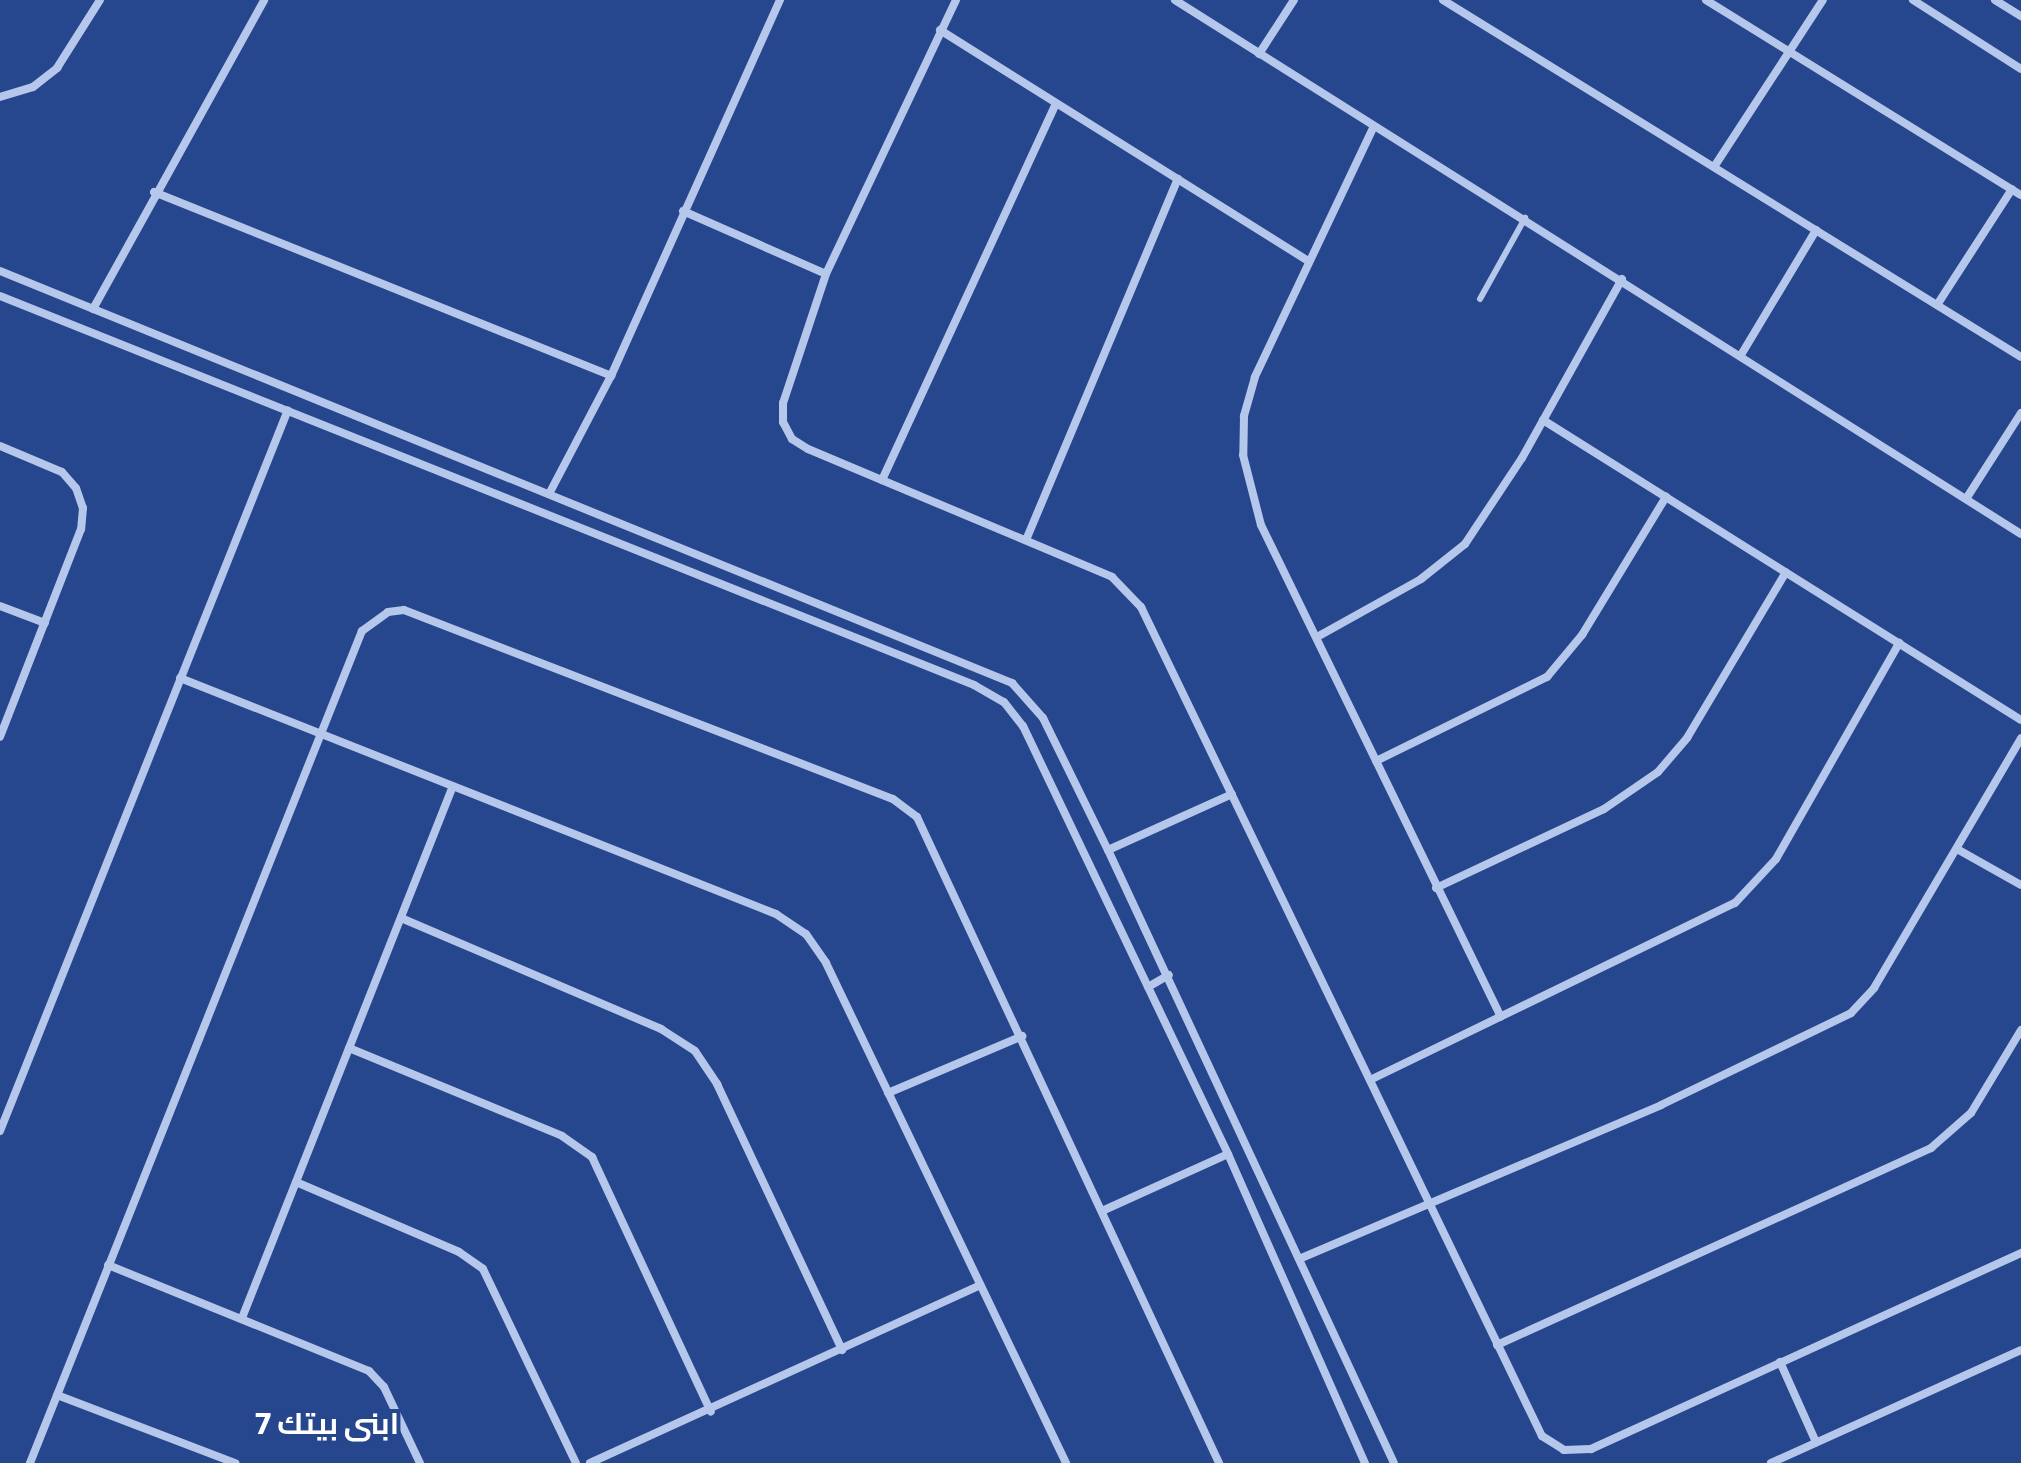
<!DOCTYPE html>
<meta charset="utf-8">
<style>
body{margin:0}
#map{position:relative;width:2021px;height:1463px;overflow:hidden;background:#26468d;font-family:Commissioner,Cairo,sans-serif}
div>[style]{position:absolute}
.service>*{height:6px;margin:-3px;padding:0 3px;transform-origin:3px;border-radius:3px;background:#b5c7eb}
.minor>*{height:8px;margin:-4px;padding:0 4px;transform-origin:4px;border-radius:4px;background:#b5c7eb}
span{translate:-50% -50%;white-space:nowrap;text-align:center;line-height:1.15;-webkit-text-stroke:8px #26468d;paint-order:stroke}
.district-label{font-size:30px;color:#fff;font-weight:700}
</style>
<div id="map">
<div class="service">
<div style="left:1480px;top:299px;width:93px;rotate:-60.9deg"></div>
</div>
<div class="minor">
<div style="left:956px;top:0;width:303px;rotate:115.4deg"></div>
<div style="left:826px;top:274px;width:136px;rotate:108.4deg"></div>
<div style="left:783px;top:403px;width:19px;rotate:90deg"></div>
<div style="left:783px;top:422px;width:19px;rotate:62deg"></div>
<div style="left:792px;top:439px;width:19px;rotate:32deg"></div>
<div style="left:808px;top:449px;width:330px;rotate:22.8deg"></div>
<div style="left:1112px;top:577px;width:42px;rotate:46deg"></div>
<div style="left:1141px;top:607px;width:921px;rotate:64.19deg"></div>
<div style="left:1542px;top:1436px;width:26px;rotate:32deg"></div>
<div style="left:1564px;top:1450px;width:27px;rotate:-2deg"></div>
<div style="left:1591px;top:1449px;width:473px;rotate:-24.5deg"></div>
<div style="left:1175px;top:0;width:1000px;rotate:32.26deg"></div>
<div style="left:1443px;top:0;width:679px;rotate:31.7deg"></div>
<div style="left:1706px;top:0;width:370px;rotate:31.8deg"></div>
<div style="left:1913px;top:0;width:128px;rotate:32.6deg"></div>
<div style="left:1995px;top:0;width:31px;rotate:32deg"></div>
<div style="left:940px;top:30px;width:433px;rotate:32.1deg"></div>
<div style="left:1259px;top:54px;width:64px;rotate:-57.1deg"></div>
<div style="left:0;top:97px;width:34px;rotate:-17deg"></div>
<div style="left:33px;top:87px;width:31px;rotate:-38deg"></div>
<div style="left:57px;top:68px;width:80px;rotate:-57.7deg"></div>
<div style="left:1374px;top:126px;width:278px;rotate:115.4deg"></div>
<div style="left:1255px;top:377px;width:41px;rotate:105.8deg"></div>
<div style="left:1244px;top:416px;width:39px;rotate:91deg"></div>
<div style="left:1243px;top:455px;width:72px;rotate:75.6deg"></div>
<div style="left:1261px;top:525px;width:547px;rotate:64deg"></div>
<div style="left:1714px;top:167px;width:199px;rotate:-56.9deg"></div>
<div style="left:154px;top:192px;width:493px;rotate:21.9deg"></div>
<div style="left:683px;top:211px;width:156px;rotate:23.8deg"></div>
<div style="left:0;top:271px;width:1093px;rotate:22.15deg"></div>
<div style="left:1012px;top:683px;width:47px;rotate:48.5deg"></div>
<div style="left:1043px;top:718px;width:147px;rotate:63.8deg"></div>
<div style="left:1108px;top:850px;width:676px;rotate:64.99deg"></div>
<div style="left:0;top:296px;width:1049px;rotate:21.77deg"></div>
<div style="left:974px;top:685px;width:34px;rotate:30deg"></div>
<div style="left:1004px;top:702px;width:31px;rotate:52deg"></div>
<div style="left:1023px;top:726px;width:475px;rotate:64.4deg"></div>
<div style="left:1228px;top:1154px;width:338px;rotate:66.1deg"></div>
<div style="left:1937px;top:305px;width:138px;rotate:-57.1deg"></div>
<div style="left:93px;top:309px;width:353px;rotate:-61deg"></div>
<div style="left:1741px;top:355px;width:146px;rotate:-59deg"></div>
<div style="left:1543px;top:420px;width:564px;rotate:32.11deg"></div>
<div style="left:0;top:446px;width:67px;rotate:22.8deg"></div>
<div style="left:62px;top:472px;width:21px;rotate:49deg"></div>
<div style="left:76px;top:488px;width:21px;rotate:71deg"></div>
<div style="left:83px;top:508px;width:21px;rotate:95deg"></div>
<div style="left:81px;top:529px;width:223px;rotate:111.3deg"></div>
<div style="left:882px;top:480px;width:415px;rotate:-65.2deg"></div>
<div style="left:549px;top:494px;width:133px;rotate:-62.3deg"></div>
<div style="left:611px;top:376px;width:412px;rotate:-65.8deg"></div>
<div style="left:1966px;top:499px;width:102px;rotate:-57.4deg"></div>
<div style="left:1026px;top:540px;width:392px;rotate:-67.2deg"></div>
<div style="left:0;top:606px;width:48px;rotate:20.7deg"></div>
<div style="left:1317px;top:637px;width:119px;rotate:-29.1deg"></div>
<div style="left:1421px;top:579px;width:56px;rotate:-38.5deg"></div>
<div style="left:1465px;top:544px;width:103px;rotate:-56.5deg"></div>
<div style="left:1522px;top:458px;width:205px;rotate:-60.8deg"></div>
<div style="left:180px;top:678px;width:641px;rotate:21.6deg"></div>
<div style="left:776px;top:914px;width:36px;rotate:34deg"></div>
<div style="left:806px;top:934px;width:35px;rotate:55deg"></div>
<div style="left:826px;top:963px;width:555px;rotate:64.36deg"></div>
<div style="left:1376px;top:761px;width:191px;rotate:-26.2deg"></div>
<div style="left:1547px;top:677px;width:55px;rotate:-50.2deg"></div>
<div style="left:1582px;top:635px;width:162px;rotate:-58.7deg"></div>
<div style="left:1957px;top:849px;width:73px;rotate:29.4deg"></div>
<div style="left:1108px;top:850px;width:136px;rotate:-24.3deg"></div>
<div style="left:1436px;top:888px;width:186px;rotate:-25.2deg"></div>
<div style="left:1604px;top:809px;width:65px;rotate:-34.4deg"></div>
<div style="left:1658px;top:772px;width:45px;rotate:-49.5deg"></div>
<div style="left:1687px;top:738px;width:193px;rotate:-59.2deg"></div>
<div style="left:401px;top:918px;width:283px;rotate:23.1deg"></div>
<div style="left:661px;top:1029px;width:40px;rotate:32.9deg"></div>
<div style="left:695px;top:1051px;width:40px;rotate:56deg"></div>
<div style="left:717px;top:1084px;width:294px;rotate:64.8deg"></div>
<div style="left:1148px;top:987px;width:24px;rotate:-30deg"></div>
<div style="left:349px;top:1048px;width:230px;rotate:22.4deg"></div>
<div style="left:562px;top:1136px;width:37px;rotate:35deg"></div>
<div style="left:592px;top:1157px;width:281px;rotate:65deg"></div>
<div style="left:1370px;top:1080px;width:406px;rotate:-25.9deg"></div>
<div style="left:1735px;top:903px;width:60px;rotate:-47deg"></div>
<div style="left:1776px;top:859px;width:249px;rotate:-60.3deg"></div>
<div style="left:888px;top:1093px;width:146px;rotate:-23deg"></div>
<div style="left:0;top:1131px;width:776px;rotate:-68.23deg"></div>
<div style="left:296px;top:1182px;width:177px;rotate:23.2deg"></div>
<div style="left:459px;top:1252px;width:29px;rotate:35deg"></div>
<div style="left:483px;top:1269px;width:215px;rotate:64.4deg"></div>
<div style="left:1102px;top:1211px;width:138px;rotate:-24.3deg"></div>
<div style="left:1299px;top:1259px;width:393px;rotate:-23deg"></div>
<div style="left:1661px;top:1105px;width:211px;rotate:-25.8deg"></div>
<div style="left:1851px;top:1013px;width:34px;rotate:-47deg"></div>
<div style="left:1874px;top:988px;width:290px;rotate:-59.5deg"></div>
<div style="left:108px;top:1265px;width:282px;rotate:22.1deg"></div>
<div style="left:369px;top:1371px;width:22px;rotate:47deg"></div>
<div style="left:384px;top:1387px;width:84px;rotate:64.7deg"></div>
<div style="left:242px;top:1318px;width:572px;rotate:-68.37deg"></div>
<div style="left:1497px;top:1345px;width:477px;rotate:-24.4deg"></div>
<div style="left:1931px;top:1148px;width:53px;rotate:-41.2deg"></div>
<div style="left:1971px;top:1113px;width:97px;rotate:-58.9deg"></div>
<div style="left:1780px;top:1362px;width:88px;rotate:65.8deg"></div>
<div style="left:57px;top:1395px;width:191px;rotate:20.9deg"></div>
<div style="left:30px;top:1463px;width:896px;rotate:-68.25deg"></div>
<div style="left:362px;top:631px;width:32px;rotate:-36deg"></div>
<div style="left:388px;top:612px;width:16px;rotate:-7deg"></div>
<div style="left:404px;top:610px;width:524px;rotate:21.13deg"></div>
<div style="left:893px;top:799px;width:30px;rotate:37deg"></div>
<div style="left:917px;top:817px;width:713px;rotate:64.94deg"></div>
<div style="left:590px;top:1463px;width:429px;rotate:-24.5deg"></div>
<div style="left:1771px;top:1463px;width:274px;rotate:-24.3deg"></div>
</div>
<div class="district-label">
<span style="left:327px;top:1422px">ابنى بيتك 7</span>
</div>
</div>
